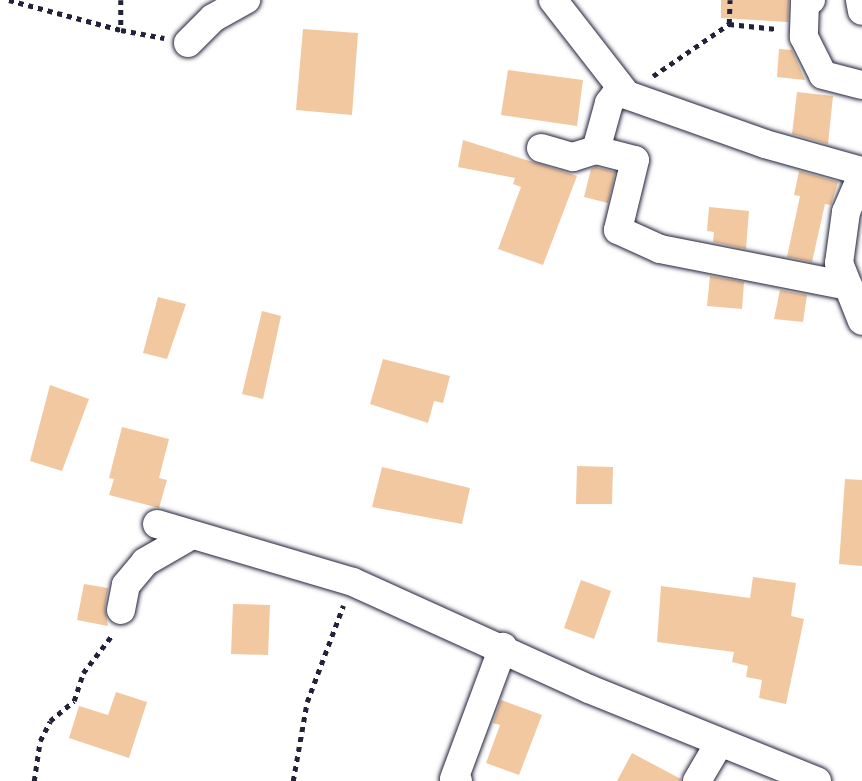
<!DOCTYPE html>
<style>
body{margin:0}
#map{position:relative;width:862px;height:781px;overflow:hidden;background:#fff;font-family:Caveat,sans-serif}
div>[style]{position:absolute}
.building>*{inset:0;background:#f2c8a1}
.path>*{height:4.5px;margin-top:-2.25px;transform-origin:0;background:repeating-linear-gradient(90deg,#22223b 0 5px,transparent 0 10px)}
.roads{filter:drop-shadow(0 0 2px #22223b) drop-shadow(0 0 2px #22223b)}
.minor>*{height:28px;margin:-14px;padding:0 14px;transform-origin:14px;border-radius:14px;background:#fff}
span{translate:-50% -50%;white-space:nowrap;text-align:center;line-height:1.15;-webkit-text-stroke:5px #fff;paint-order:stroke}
</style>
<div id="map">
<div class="building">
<div style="clip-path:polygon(721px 0,789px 0,788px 22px,721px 18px)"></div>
<div style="clip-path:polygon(303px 29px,358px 33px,352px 115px,296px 110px)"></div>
<div style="clip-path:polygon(779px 49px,792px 50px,805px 80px,777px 77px)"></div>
<div style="clip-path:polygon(508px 70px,583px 80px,577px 126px,501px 115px)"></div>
<div style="clip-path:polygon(797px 92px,833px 96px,828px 144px,792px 134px)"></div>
<div style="clip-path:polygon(463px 140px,577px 176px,543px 265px,498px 249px,521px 187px,513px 184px,515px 178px,458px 167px)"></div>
<div style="clip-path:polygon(596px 167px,615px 172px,608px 203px,584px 197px,591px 169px)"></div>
<div style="clip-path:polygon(799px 171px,838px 182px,831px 205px,825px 204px,812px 262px,787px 257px,800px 196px,794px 195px)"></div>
<div style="clip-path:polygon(709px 207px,749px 211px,746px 249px,713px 242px,714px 232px,707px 231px)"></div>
<div style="clip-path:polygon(710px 276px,744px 282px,742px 309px,707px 306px)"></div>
<div style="clip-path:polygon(780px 290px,807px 295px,803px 322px,774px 319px)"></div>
<div style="clip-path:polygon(158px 297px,186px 304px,167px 359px,143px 353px)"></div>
<div style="clip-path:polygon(262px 311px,281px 316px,263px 399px,242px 394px)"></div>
<div style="clip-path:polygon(383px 359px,450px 376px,443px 403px,434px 401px,428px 423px,370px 404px)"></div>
<div style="clip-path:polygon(50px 385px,89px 399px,62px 471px,30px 461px)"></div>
<div style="clip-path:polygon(122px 427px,169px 439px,159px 478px,167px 480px,159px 508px,109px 495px,114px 479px,109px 478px)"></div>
<div style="clip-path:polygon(577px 466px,613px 467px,612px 504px,576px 504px)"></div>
<div style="clip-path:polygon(382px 467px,470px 488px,462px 524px,372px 507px)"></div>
<div style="clip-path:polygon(845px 479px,862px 480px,862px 566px,839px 564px)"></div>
<div style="clip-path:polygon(753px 577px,796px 583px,791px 616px,804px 619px,786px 704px,759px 698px,762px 680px,746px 677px,748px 666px,732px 662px,734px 652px,657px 642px,661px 586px,750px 598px)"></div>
<div style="clip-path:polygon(581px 580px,611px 591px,594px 639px,564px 628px)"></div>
<div style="clip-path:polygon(84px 584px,108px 588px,105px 607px,108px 626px,77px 620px)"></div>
<div style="clip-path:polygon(233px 604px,270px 605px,268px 655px,231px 654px)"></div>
<div style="clip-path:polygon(116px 692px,147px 702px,129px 758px,69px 738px,79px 706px,108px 715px)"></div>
<div style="clip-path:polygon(501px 700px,542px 715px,519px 775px,486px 763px,500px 725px,493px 723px)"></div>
<div style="clip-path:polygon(632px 753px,681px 779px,680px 781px,617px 781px)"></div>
</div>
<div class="path">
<div style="left:9px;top:0;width:116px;rotate:15deg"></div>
<div style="left:121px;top:0;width:30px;rotate:90deg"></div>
<div style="left:121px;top:30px;width:44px;rotate:10.5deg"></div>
<div style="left:729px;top:24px;width:24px;rotate:-88deg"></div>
<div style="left:653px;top:76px;width:92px;rotate:-34.4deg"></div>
<div style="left:729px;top:24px;width:48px;rotate:5.9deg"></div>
<div style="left:34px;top:781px;width:40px;rotate:-81.5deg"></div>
<div style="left:40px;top:741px;width:22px;rotate:-63deg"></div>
<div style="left:50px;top:721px;width:31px;rotate:-40deg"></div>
<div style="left:74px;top:701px;width:29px;rotate:-72deg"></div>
<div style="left:83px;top:673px;width:49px;rotate:-52.4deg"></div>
<div style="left:293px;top:781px;width:80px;rotate:-80deg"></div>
<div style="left:307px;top:702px;width:103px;rotate:-69.4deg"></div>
</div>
<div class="roads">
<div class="minor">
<div style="left:553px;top:0;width:120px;rotate:52.1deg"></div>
<div style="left:627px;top:95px;width:146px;rotate:19.5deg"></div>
<div style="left:765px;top:144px;width:101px;rotate:15.6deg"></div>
<div style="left:811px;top:0;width:6px;rotate:162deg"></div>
<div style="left:805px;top:2px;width:35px;rotate:92deg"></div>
<div style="left:804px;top:37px;width:42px;rotate:63.4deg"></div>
<div style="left:823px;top:75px;width:40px;rotate:14.4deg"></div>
<div style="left:860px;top:0;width:11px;rotate:80deg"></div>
<div style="left:188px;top:43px;width:35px;rotate:-45deg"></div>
<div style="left:213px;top:18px;width:38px;rotate:-29deg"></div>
<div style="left:620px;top:88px;width:19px;rotate:126deg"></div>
<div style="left:609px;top:103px;width:49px;rotate:105.5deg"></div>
<div style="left:596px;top:150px;width:40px;rotate:14.4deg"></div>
<div style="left:635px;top:160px;width:72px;rotate:103.7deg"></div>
<div style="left:618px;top:230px;width:46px;rotate:24.3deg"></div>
<div style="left:660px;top:249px;width:192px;rotate:11.1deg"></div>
<div style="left:541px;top:148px;width:33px;rotate:16deg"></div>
<div style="left:573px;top:157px;width:24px;rotate:-17deg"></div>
<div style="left:862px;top:175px;width:40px;rotate:113.4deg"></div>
<div style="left:846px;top:212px;width:51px;rotate:97.8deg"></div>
<div style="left:839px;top:263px;width:62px;rotate:68.4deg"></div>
<div style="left:157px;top:524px;width:204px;rotate:16.5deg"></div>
<div style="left:353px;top:582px;width:259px;rotate:24.4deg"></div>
<div style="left:589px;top:689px;width:246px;rotate:22deg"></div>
<div style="left:121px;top:610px;width:25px;rotate:-79deg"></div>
<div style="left:126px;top:585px;width:30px;rotate:-50deg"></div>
<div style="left:145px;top:562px;width:54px;rotate:-29.9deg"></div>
<div style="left:458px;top:781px;width:4px;rotate:-153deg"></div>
<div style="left:454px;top:779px;width:141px;rotate:-69.6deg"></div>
<div style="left:697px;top:781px;width:45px;rotate:-59.5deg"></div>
</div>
</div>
</div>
